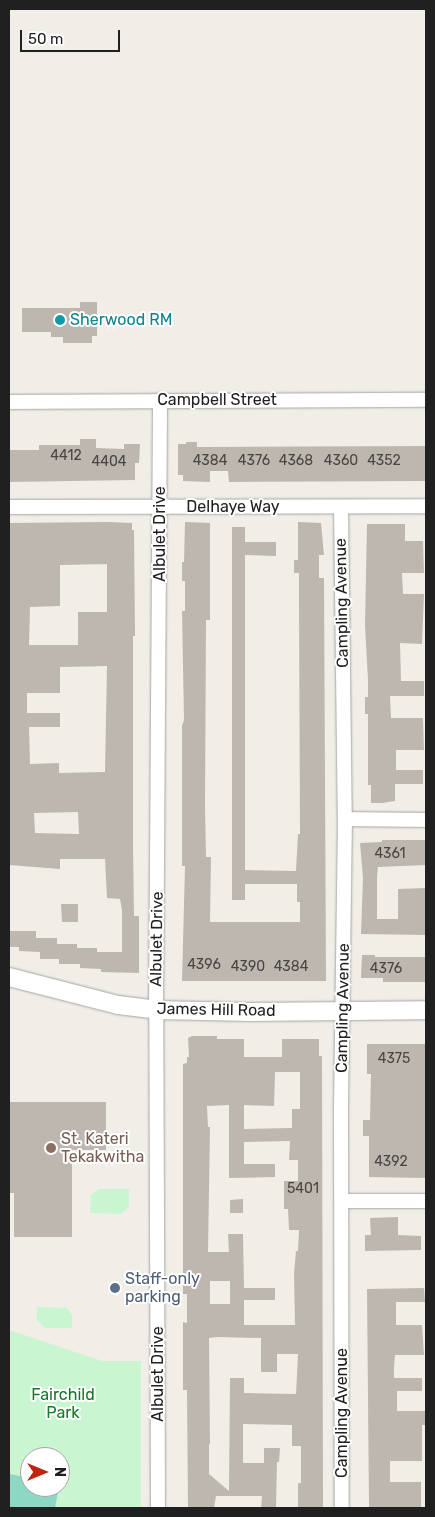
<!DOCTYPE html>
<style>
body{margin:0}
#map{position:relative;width:435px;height:1517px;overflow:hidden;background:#f0eee7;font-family:Rubik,sans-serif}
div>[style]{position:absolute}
.park>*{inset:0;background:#c9f5d1}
.pitch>*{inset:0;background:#8cd8c2}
.building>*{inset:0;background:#bdb7b0}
.roads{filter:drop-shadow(0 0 1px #a4a4a4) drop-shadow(0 0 1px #a4a4a4)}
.minor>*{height:14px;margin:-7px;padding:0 7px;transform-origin:7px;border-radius:7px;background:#fff}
.tertiary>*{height:18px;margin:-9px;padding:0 9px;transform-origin:9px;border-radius:9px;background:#fff}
.dots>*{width:14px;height:14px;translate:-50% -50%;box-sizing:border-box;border:2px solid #fff;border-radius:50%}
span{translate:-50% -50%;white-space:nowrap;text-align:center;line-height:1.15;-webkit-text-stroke:4px #fff;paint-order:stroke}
.number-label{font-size:14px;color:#474644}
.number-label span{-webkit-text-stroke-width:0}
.culture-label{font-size:16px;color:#0d838f}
.left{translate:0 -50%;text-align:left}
.street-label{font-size:16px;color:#202020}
.education-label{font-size:16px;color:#785e54}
.service-label{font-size:16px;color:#4e5e75}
.park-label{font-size:16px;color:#157728}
.frame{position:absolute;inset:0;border:10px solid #202020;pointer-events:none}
.north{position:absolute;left:20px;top:1447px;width:50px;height:50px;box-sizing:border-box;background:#fff;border:1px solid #a6a6a6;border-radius:50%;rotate:90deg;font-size:14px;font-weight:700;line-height:20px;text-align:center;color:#202020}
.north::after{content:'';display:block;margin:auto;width:18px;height:22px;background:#bf2411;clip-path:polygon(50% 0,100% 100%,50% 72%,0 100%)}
.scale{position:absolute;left:20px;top:30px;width:100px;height:22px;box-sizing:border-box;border:2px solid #202020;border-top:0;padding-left:6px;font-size:15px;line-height:18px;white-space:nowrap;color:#202020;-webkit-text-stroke:4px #fff;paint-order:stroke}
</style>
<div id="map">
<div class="park">
<div style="clip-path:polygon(99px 1189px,129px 1189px,129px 1206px,125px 1211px,120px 1214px,90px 1213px,91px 1195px)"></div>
<div style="clip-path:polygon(37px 1307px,67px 1308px,72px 1315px,72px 1328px,45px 1328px,37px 1320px)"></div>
<div style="clip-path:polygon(evenodd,9px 1330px,102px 1361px,141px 1361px,141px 1508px,9px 1508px,9px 1330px,30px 1457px,60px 1457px,60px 1487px,30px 1487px,30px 1457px)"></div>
</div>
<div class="pitch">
<div style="clip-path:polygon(9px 1474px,30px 1478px,30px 1487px,59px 1487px,55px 1508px,9px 1508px)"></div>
</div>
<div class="building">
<div style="clip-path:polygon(80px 302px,97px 302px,97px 336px,92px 336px,92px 343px,63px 343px,63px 337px,51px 337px,51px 332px,22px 332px,22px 308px,80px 308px)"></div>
<div style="clip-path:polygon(80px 439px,96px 439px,96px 448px,124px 449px,124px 444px,140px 444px,139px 463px,135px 463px,135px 480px,9px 482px,9px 450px,39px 450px,39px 445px,80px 445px)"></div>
<div style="clip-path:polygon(186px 442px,197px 442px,197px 447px,426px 446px,426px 481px,229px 482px,228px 471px,210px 471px,210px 482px,183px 481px,183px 475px,178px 475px,178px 444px,186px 444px)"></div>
<div style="clip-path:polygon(evenodd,108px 522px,132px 523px,132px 530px,134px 530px,135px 636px,133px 636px,133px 847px,134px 916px,139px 916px,139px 973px,101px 972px,101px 969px,80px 968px,80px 964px,59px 964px,59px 959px,40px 959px,40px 952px,19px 951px,19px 947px,9px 947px,9px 931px,36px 931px,36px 938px,57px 938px,57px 944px,77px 944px,77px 948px,97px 948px,97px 952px,122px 952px,122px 910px,120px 899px,107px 898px,105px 859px,60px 859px,60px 869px,9px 865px,9px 523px,108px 522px,107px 564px,107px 612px,78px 612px,78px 645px,29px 645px,30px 607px,60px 606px,60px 565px,107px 564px,108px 522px,107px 666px,105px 772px,59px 773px,59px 763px,30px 764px,29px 727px,60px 727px,60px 713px,27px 713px,27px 693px,60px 693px,60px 667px,107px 666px,108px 522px,78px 812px,79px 834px,35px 833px,34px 813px,78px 812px)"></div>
<div style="clip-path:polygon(185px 522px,210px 523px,210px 620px,206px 620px,205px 807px,206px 857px,211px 857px,210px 922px,300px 922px,300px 902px,297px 902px,297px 884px,245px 884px,245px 900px,232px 900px,232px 527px,245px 527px,245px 542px,276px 542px,276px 556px,245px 555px,245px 870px,296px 871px,298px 834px,300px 834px,299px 603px,299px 573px,294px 573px,294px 560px,298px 560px,298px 522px,321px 523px,324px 555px,319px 555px,319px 578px,324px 578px,326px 981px,182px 981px,185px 866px,182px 866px,182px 726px,184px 720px,182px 611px,185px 611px,185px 581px,182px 581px,182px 562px,184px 562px)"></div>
<div style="clip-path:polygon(367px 524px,405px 524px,405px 541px,423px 541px,424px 573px,402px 573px,403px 594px,424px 594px,422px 644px,400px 643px,401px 681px,424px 681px,424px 696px,390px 696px,391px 718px,423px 718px,424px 750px,396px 750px,396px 770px,423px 770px,423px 784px,395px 784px,395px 801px,382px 803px,371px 803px,371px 785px,368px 785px,368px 714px,365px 714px,365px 697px,368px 697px,368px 680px,365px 625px)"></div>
<div style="clip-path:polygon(382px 840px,426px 840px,426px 865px,378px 867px,377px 877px,377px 919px,398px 919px,398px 889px,426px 888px,426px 935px,361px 934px,363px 878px,360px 843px,382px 842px)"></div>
<div style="clip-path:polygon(61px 904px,78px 904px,78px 922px,62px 922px)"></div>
<div style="clip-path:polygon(362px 955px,375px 955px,375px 957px,426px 957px,426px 982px,383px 982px,383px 978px,361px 978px)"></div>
<div style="clip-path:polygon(evenodd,192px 1036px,217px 1036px,217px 1039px,244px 1039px,244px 1057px,282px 1057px,282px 1039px,319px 1039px,319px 1056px,322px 1056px,323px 1508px,298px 1508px,298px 1483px,301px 1483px,301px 1446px,292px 1446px,292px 1425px,243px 1424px,243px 1463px,264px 1463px,264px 1448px,280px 1448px,279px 1462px,277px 1462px,276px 1508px,261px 1508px,262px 1496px,216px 1496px,214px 1508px,188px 1508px,187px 1390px,183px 1390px,183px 1322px,187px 1323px,187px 1294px,183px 1294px,183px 1064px,187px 1063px,187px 1057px,189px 1057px,188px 1038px,192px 1036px,275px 1072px,300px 1072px,300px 1109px,292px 1109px,292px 1128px,244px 1129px,244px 1105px,274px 1106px,275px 1072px,192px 1036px,229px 1105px,229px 1178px,275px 1177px,275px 1164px,244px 1164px,244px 1142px,290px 1141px,289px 1160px,298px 1160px,298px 1181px,284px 1181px,284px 1209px,288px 1209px,289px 1230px,299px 1230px,298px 1251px,296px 1251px,294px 1274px,295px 1325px,244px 1325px,244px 1300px,275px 1300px,275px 1288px,244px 1288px,243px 1234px,228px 1234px,229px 1252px,208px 1252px,210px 1127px,208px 1127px,207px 1106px,229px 1105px,192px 1036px,210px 1281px,230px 1281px,230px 1304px,210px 1304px,210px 1281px,192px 1036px,218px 1337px,261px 1338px,261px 1372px,277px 1372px,277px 1354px,298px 1354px,296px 1394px,244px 1393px,244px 1378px,230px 1378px,229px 1491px,209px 1474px,209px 1444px,210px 1444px,209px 1338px,218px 1337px)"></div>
<div style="clip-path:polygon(367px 1044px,426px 1044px,426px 1178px,369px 1177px,369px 1136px,363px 1136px,363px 1120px,370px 1120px,371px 1074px,367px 1074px)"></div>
<div style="clip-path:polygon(9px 1102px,106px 1102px,106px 1150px,72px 1150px,72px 1237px,14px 1237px,14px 1193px,9px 1193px)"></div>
<div style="clip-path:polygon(243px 1199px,243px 1213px,230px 1213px,230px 1200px)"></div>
<div style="clip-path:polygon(398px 1217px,398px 1235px,421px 1236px,421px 1250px,365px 1251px,365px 1235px,371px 1235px,370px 1218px)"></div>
<div style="clip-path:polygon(424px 1288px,425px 1302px,396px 1302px,396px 1325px,422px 1325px,424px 1355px,395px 1355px,394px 1368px,394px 1378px,422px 1378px,422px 1391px,397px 1391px,397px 1411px,425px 1411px,425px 1425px,422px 1425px,422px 1461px,390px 1461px,390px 1482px,421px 1482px,421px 1508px,369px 1508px,367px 1289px)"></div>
</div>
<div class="roads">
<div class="minor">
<div style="left:9px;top:402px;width:417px;rotate:-0.3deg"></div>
<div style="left:9px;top:507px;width:417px;rotate:-0.1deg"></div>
<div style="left:341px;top:507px;width:312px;rotate:89.3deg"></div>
<div style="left:345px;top:819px;width:295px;rotate:90.8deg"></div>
<div style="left:341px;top:1114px;width:394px;rotate:89.9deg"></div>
<div style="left:345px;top:819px;width:81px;rotate:0.7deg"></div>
<div style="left:342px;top:1201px;width:84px"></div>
<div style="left:158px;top:1508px;width:498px;rotate:-90.2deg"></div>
<div style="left:156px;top:1010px;width:610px;rotate:-89.62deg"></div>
</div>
<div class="tertiary">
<div style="left:9px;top:977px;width:113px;rotate:14.4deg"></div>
<div style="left:118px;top:1005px;width:38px;rotate:7deg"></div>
<div style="left:156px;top:1010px;width:93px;rotate:1.2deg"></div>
<div style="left:249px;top:1012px;width:177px;rotate:-0.6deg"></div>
</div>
</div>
<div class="dots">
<div style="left:60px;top:320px;background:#0f9aa8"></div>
<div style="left:51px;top:1148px;background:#8d6e63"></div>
<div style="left:115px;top:1288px;background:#5c6f8a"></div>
</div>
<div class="number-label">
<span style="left:66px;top:456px">4412</span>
<span style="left:210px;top:461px">4384</span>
<span style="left:254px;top:461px">4376</span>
<span style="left:296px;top:461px">4368</span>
<span style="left:341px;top:461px">4360</span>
<span style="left:384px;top:461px">4352</span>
<span style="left:109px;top:462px">4404</span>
<span style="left:390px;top:854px">4361</span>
<span style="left:204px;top:965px">4396</span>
<span style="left:248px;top:967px">4390</span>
<span style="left:291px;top:967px">4384</span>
<span style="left:386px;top:969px">4376</span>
<span style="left:394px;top:1059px">4375</span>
<span style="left:391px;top:1162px">4392</span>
<span style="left:303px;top:1189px">5401</span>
</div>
<div class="culture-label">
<span class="left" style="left:70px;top:320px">Sherwood RM</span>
</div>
<div class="street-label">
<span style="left:217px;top:400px">Campbell Street</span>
<span style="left:233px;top:507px">Delhaye Way</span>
<span style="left:160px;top:534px;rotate:-90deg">Albulet Drive</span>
<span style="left:342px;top:603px;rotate:-91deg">Campling Avenue</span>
<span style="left:157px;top:939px;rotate:-89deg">Albulet Drive</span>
<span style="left:343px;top:1008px;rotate:-89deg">Campling Avenue</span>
<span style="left:216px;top:1010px;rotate:1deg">James Hill Road</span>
<span style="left:158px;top:1374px;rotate:-90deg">Albulet Drive</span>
<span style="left:342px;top:1413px;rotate:-90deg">Campling Avenue</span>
</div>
<div class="education-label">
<span class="left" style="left:61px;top:1148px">St. Kateri<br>Tekakwitha</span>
</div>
<div class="service-label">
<span class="left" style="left:125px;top:1288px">Staff-only<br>parking</span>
</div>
<div class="park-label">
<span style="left:63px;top:1404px">Fairchild<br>Park</span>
</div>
<div class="frame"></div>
<div class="north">N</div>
<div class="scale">50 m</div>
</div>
